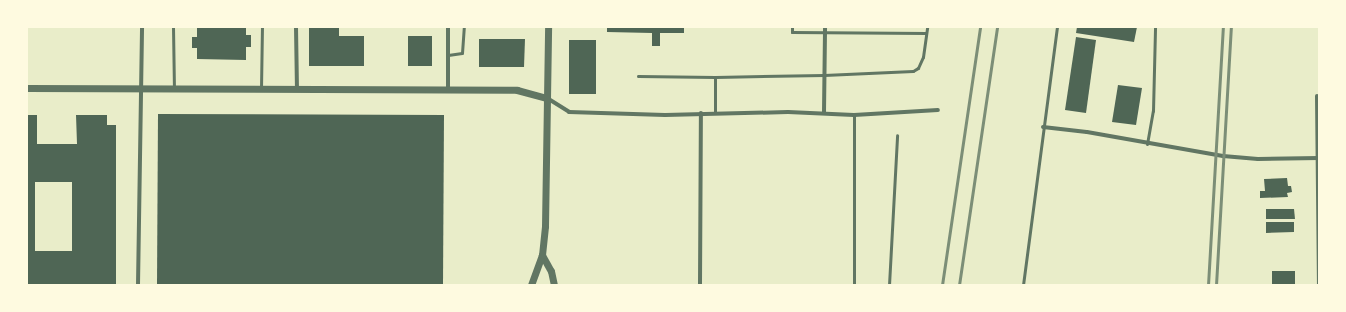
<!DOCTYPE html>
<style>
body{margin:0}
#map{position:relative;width:1346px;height:312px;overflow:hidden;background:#e9edc9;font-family:"Open Sans",sans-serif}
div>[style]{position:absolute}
.building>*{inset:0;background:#4f6655}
.service>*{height:3px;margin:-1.5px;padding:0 1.5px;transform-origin:1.5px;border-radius:1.5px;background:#617663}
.minor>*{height:4px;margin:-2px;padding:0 2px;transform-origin:2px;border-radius:2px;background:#617663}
.tertiary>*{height:7px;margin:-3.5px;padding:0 3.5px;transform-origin:3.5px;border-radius:3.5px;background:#617663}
.rail>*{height:3px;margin:-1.5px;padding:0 1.5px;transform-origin:1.5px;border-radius:1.5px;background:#7c8e77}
span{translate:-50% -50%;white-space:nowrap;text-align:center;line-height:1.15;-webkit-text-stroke:3px #fefae0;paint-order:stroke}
.frame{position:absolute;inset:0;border:28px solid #fefae0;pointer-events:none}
</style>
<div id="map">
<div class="building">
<div style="clip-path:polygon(197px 27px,246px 27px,246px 35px,251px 35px,251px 47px,246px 47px,246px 60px,197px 59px,197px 48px,192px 48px,192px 37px,197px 37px)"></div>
<div style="clip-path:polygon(309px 27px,339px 27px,339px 36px,364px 36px,364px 66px,309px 66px)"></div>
<div style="clip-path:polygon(607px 27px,684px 27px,684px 33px,660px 33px,660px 46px,652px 46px,652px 33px,607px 32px)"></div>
<div style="clip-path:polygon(1077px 27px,1137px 27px,1134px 42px,1076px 33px)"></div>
<div style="clip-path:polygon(408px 36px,432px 36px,432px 66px,408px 66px)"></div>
<div style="clip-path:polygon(1076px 37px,1096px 40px,1086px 113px,1065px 110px)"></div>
<div style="clip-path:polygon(479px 39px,525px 39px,524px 67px,479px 67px)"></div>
<div style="clip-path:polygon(569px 40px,596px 40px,596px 94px,569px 94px)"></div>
<div style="clip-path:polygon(1118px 85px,1142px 88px,1136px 125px,1112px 122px)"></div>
<div style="clip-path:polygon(158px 114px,444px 115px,443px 285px,157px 285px)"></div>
<div style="clip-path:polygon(evenodd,27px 115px,37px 115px,37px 144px,77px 144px,76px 115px,107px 115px,107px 125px,116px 125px,116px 285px,27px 285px,27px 115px,35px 182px,72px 182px,72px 251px,35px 251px,35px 182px)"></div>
<div style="clip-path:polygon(1287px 178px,1288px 186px,1291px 186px,1292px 192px,1287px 193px,1288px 197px,1260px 198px,1260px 191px,1265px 191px,1264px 179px)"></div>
<div style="clip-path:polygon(1266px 209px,1294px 209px,1295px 219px,1266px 219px)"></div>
<div style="clip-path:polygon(1266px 222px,1294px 222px,1294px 232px,1266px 233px)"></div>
<div style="clip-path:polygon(1272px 271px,1295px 271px,1295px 285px,1272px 285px)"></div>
</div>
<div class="service">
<div style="left:173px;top:27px;width:62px;rotate:89.1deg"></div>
<div style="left:792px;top:27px;width:5px;rotate:90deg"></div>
<div style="left:792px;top:32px;width:134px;rotate:0.4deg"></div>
<div style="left:448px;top:55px;width:14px;rotate:-8deg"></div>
<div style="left:462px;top:53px;width:26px;rotate:-86deg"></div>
<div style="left:638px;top:76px;width:77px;rotate:0.7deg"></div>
<div style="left:261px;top:89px;width:62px;rotate:-89.1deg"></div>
<div style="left:715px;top:113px;width:36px;rotate:-90deg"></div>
<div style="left:715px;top:77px;width:109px;rotate:-1.1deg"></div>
<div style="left:824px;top:75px;width:89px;rotate:-2.6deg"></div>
<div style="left:913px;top:71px;width:6px;rotate:-31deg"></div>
<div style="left:918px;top:68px;width:12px;rotate:-66deg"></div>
<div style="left:923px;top:57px;width:30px;rotate:-82deg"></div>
<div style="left:1147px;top:144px;width:34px;rotate:-80deg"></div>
<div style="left:1153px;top:111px;width:84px;rotate:-88.6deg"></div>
<div style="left:854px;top:285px;width:170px;rotate:-90deg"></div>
<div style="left:889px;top:285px;width:150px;rotate:-86.9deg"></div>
<div style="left:1023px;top:285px;width:260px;rotate:-82.5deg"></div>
</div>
<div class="minor">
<div style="left:296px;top:27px;width:62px;rotate:89.1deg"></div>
<div style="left:448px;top:27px;width:62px;rotate:90deg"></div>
<div style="left:1317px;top:96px;width:189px;rotate:89.4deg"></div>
<div style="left:547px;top:98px;width:26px;rotate:32deg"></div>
<div style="left:569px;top:112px;width:96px;rotate:1.8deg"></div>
<div style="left:665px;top:115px;width:123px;rotate:-1.4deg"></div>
<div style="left:788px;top:112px;width:66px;rotate:2.6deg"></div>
<div style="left:854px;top:115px;width:84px;rotate:-3.4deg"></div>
<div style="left:824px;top:113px;width:86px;rotate:-89.3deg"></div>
<div style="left:1043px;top:127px;width:44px;rotate:6.5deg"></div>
<div style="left:1087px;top:132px;width:138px;rotate:10deg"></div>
<div style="left:1223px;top:156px;width:35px;rotate:5deg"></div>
<div style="left:1258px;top:159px;width:61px;rotate:-0.9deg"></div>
<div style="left:138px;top:285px;width:258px;rotate:-89.1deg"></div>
<div style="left:700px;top:285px;width:172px;rotate:-89.7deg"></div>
</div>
<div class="tertiary">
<div style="left:27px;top:88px;width:490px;rotate:0.2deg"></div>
<div style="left:517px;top:90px;width:30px;rotate:15deg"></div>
<div style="left:542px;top:255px;width:18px;rotate:61deg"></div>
<div style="left:551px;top:271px;width:14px;rotate:78deg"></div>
<div style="left:531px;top:285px;width:32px;rotate:-70deg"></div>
<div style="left:542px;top:255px;width:29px;rotate:-84deg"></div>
<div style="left:545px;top:226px;width:199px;rotate:-89.1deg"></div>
</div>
<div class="rail">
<div style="left:942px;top:285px;width:261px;rotate:-81.6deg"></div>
<div style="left:959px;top:285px;width:261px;rotate:-81.6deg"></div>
<div style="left:1208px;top:285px;width:258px;rotate:-86.7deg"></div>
<div style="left:1216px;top:285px;width:258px;rotate:-86.7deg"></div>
</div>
<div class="frame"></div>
</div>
